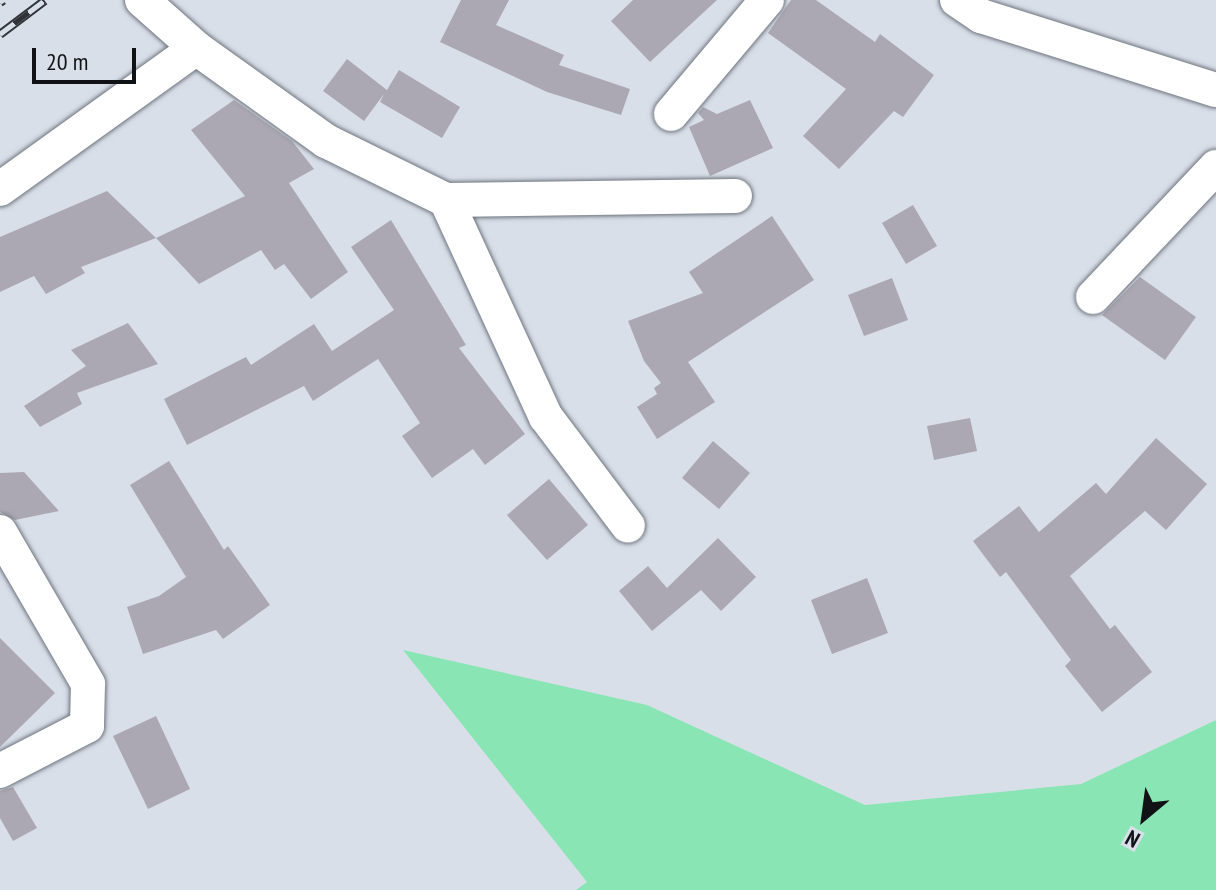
<!DOCTYPE html>
<style>
body{margin:0}
#map{position:relative;width:1216px;height:890px;overflow:hidden;background:#d9dfe9;font-family:"PT Sans Narrow",sans-serif}
div>[style]{position:absolute}
.green>*{inset:0;background:#89e6b4}
.building>*{inset:0;background:#aba8b3}
.roads{filter:drop-shadow(0 0 2px #6e747d) drop-shadow(0 0 2px #6e747d)}
.street>*{height:34px;margin:-17px;padding:0 17px;transform-origin:17px;border-radius:17px;background:#fff}
.rail>*{height:9px;margin-top:-4.5px;transform-origin:0;background:repeating-linear-gradient(90deg,#d9dfe9 0 18px,#2f3237 0 36px);box-sizing:border-box;border-block:2px solid #2f3237}
span{translate:-50% -50%;white-space:nowrap;text-align:center;line-height:1.15;-webkit-text-stroke:6px #d9dfe9;paint-order:stroke}
.north{position:absolute;left:1104px;top:778px;width:80px;height:80px;-webkit-text-stroke:6px #d9dfe9;paint-order:stroke;rotate:209deg;font-size:22px;font-weight:700;line-height:32px;text-align:center;color:#101216}
.north::after{content:'';display:block;margin:auto;width:28px;height:36px;background:#101216;clip-path:polygon(50% 0,100% 100%,50% 72%,0 100%)}
.scale{position:absolute;left:32px;top:48px;width:104px;height:36px;box-sizing:border-box;border:4px solid #101216;border-top:0;padding-left:10px;font-size:24px;line-height:28px;white-space:nowrap;color:#101216;-webkit-text-stroke:6px #d9dfe9;paint-order:stroke}
</style>
<div id="map">
<div class="green">
<div style="clip-path:polygon(403px 650px,647px 705px,865px 805px,1081px 784px,1216px 720px,1216px 890px,576px 890px,587px 882px)"></div>
</div>
<div class="building">
<div style="clip-path:polygon(461px 0,509px 0,496px 25px,564px 55px,559px 65px,630px 89px,621px 115px,547px 92px,440px 42px)"></div>
<div style="clip-path:polygon(633px 0,717px 0,650px 62px,611px 21px)"></div>
<div style="clip-path:polygon(791px 0,816px 0,875px 42px,880px 34px,934px 75px,903px 117px,894px 111px,839px 169px,803px 136px,846px 89px,768px 33px)"></div>
<div style="clip-path:polygon(347px 59px,387px 90px,399px 70px,460px 107px,442px 138px,380px 102px,384px 94px,364px 121px,323px 91px)"></div>
<div style="clip-path:polygon(234px 100px,292px 141px,314px 169px,289px 183px,348px 272px,311px 299px,284px 264px,275px 270px,261px 250px,199px 284px,156px 238px,245px 196px,191px 130px)"></div>
<div style="clip-path:polygon(750px 100px,773px 148px,710px 176px,689px 127px,704px 120px,698px 113px,703px 107px,717px 114px)"></div>
<div style="clip-path:polygon(107px 191px,156px 238px,81px 267px,85px 273px,46px 294px,34px 276px,0 292px,0 237px)"></div>
<div style="clip-path:polygon(913px 205px,937px 246px,906px 264px,882px 223px)"></div>
<div style="clip-path:polygon(772px 216px,814px 280px,688px 362px,715px 402px,657px 439px,637px 407px,657px 394px,654px 388px,661px 383px,644px 361px,628px 321px,703px 293px,689px 272px)"></div>
<div style="clip-path:polygon(391px 220px,466px 345px,459px 348px,525px 434px,485px 465px,473px 449px,432px 478px,402px 436px,420px 423px,378px 359px,313px 401px,304px 386px,187px 445px,164px 399px,246px 357px,251px 365px,314px 324px,332px 351px,394px 310px,351px 247px)"></div>
<div style="clip-path:polygon(1140px 277px,1196px 317px,1165px 360px,1102px 315px)"></div>
<div style="clip-path:polygon(892px 278px,908px 320px,864px 336px,848px 295px)"></div>
<div style="clip-path:polygon(128px 323px,158px 364px,77px 393px,82px 404px,40px 427px,24px 406px,86px 366px,71px 350px)"></div>
<div style="clip-path:polygon(970px 418px,977px 451px,934px 460px,927px 426px)"></div>
<div style="clip-path:polygon(1156px 438px,1207px 484px,1166px 530px,1145px 511px,1070px 576px,1110px 629px,1115px 625px,1152px 672px,1102px 712px,1065px 666px,1071px 660px,1006px 572px,1000px 577px,973px 541px,1019px 506px,1039px 532px,1096px 483px,1106px 494px)"></div>
<div style="clip-path:polygon(713px 441px,750px 473px,719px 509px,682px 478px)"></div>
<div style="clip-path:polygon(169px 461px,224px 550px,228px 546px,270px 605px,223px 639px,216px 630px,143px 654px,127px 607px,159px 596px,186px 577px,130px 485px)"></div>
<div style="clip-path:polygon(24px 472px,59px 511px,15px 520px,0 512px,0 473px)"></div>
<div style="clip-path:polygon(549px 479px,588px 525px,547px 560px,507px 515px)"></div>
<div style="clip-path:polygon(718px 538px,756px 577px,721px 611px,701px 590px,652px 631px,619px 591px,648px 566px,667px 588px)"></div>
<div style="clip-path:polygon(867px 578px,888px 633px,832px 654px,811px 600px)"></div>
<div style="clip-path:polygon(0 638px,55px 693px,0 747px)"></div>
<div style="clip-path:polygon(156px 716px,190px 789px,148px 809px,113px 736px)"></div>
<div style="clip-path:polygon(13px 787px,37px 828px,13px 841px,0 818px,0 791px)"></div>
</div>
<div class="roads">
<div class="street">
<div style="left:142px;top:0;width:72px;rotate:41.6deg"></div>
<div style="left:196px;top:48px;width:160px;rotate:35.6deg"></div>
<div style="left:326px;top:141px;width:134px;rotate:26.2deg"></div>
<div style="left:446px;top:200px;width:239px;rotate:65.3deg"></div>
<div style="left:546px;top:417px;width:136px;rotate:53deg"></div>
<div style="left:957px;top:0;width:29px;rotate:34deg"></div>
<div style="left:981px;top:16px;width:246px;rotate:17.5deg"></div>
<div style="left:671px;top:114px;width:149px;rotate:-49.9deg"></div>
<div style="left:0;top:189px;width:241px;rotate:-35.7deg"></div>
<div style="left:446px;top:200px;width:289px;rotate:-0.8deg"></div>
<div style="left:1093px;top:297px;width:179px;rotate:-46.6deg"></div>
<div style="left:0;top:532px;width:176px;rotate:59.9deg"></div>
<div style="left:88px;top:684px;width:42px;rotate:91.4deg"></div>
<div style="left:87px;top:726px;width:98px;rotate:152.7deg"></div>
</div>
</div>
<div class="rail">
<div style="left:0;top:2px;width:4px;rotate:-34deg"></div>
<div style="left:0;top:34px;width:56px;rotate:-37.1deg"></div>
</div>
<div class="north">N</div>
<div class="scale">20 m</div>
</div>
